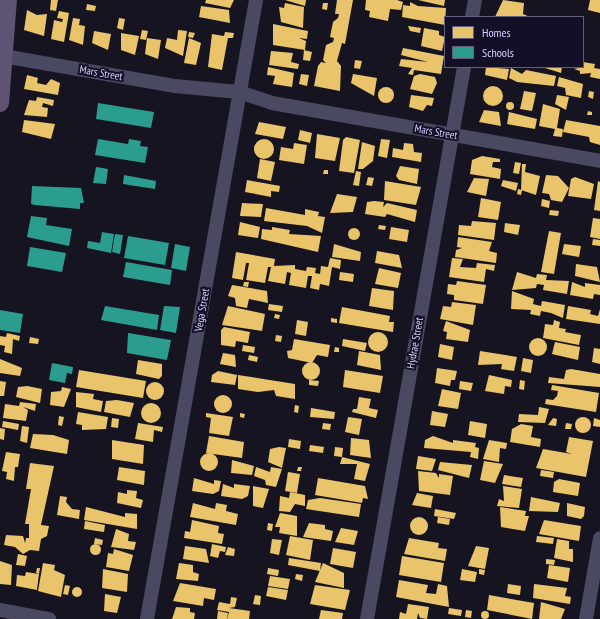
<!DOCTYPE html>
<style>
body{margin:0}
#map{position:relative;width:600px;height:619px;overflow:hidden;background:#161421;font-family:"PT Sans Narrow",sans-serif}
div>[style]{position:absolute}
.homes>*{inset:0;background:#e9c46a}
.round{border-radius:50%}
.schools>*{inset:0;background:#2a9d8f}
.minor>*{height:14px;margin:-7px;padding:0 7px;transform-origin:7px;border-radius:7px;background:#4a4962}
.major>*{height:18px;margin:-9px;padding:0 9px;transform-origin:9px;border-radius:9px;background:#5e5373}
span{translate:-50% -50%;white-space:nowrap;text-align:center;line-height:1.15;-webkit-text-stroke:4px #130f26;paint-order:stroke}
.street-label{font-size:11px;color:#d9d4ff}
.legend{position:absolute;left:444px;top:16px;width:140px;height:52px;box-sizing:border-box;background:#130f26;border:1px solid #625e7d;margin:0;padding:5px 7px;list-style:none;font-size:12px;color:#d9d4ff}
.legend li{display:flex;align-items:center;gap:8px;height:20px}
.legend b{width:20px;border:1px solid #625e7d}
</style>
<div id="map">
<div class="homes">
<div style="clip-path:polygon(51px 0,58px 0,56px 11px,50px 10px)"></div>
<div style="clip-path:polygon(206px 0,234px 0,230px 8px,205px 3px)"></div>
<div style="clip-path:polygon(285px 0,306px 0,305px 6px)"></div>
<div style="clip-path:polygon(337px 0,353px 0,345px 44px,342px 43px,337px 61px,341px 66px,340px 91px,314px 86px,318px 66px,321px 62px,326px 63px,323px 60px,326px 45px,333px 42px,334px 38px,330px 37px,333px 22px,338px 18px,339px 14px,335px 14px)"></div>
<div style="clip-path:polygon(366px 0,397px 0,403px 2px,401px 10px,390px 9px,388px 21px,369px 17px,370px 11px,365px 10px)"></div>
<div style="clip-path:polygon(418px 0,445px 0,444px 6px)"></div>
<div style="clip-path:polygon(503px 0,524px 3px,523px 14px,530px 17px,495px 17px)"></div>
<div style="clip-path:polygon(590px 0,600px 0,600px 13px,588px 10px)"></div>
<div style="clip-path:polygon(410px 2px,418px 6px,446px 8px,445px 25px,402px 17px,403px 5px,410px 6px)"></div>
<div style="clip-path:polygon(285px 3px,304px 7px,303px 28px,281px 22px,279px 7px,284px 8px)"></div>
<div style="clip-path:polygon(323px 3px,328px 3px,327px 10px,322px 9px)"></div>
<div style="clip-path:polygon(87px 4px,96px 6px,95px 11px,86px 10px)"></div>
<div style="clip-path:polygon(201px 6px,229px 10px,230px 23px,199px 17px)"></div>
<div style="clip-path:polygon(27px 10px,37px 15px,47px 14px,44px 36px,24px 30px)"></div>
<div style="clip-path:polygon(59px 11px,69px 13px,64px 42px,51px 39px,54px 20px,62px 22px,63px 19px,57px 18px)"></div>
<div style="clip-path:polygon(73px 18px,80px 19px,79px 25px,85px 26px,83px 45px,69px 40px)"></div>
<div style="clip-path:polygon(119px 18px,125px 19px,123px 30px,117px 28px)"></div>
<div style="clip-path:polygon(273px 24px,308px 31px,307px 39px,299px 38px,306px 41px,305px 50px,273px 45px)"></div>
<div style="clip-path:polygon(408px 26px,421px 28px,420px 33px,410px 31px)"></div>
<div style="clip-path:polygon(424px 28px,439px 31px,439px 35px,445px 37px,442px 51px,421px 46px)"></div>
<div style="clip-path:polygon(142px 30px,148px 31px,146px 40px,140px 39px)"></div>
<div style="clip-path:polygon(178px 30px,187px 31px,183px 56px,165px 48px,167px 38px,177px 40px)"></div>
<div style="clip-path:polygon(94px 31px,111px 34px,108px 50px,92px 43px)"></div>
<div style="clip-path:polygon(189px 32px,195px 33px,193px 38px,188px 37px)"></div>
<div style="clip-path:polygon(225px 32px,234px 33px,233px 38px,228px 38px,222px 70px,208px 67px,212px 34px,224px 36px)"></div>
<div style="clip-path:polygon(121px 33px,139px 36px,135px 55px,121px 50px)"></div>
<div style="clip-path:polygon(147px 38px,161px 40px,158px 59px,145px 54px)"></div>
<div style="clip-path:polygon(189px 38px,201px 43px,196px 65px,184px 63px)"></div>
<div style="clip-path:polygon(403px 48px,444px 56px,441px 74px,414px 70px,413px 75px,408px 74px,412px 68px,399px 66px,401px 59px,428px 62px,401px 55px)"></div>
<div style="clip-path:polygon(304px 50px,312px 52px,310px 61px,303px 60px)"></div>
<div style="clip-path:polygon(271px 51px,293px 53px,291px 62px,299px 64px,298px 69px,269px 65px)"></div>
<div style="clip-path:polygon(355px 60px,362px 61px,360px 69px,354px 68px)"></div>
<div style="clip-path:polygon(583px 62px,595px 64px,594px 68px,600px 69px,600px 79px,590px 77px,591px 73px,580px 74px,580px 71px,574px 69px,583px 67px)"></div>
<div style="clip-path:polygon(268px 67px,294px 73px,292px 87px,273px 84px,275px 76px,267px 75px)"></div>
<div style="clip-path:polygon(486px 67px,509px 69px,507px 80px,485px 75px)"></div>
<div style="clip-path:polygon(542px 67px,562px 67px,561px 73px)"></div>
<div style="clip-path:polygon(511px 68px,522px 74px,526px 70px,556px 76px,554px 86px,517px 82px,509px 78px)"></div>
<div style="clip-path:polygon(301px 74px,309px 75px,307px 86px,299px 84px)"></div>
<div style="clip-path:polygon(353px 74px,377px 78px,374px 96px,351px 83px)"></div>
<div style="clip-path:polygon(420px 74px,435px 77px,437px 83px,432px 94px,410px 89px,414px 76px)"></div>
<div style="clip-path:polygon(27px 75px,38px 78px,37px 83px,46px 85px,51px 79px,60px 83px,58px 95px,24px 89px)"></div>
<div style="clip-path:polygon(559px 77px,583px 84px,581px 98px,566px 95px,565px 88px,557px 86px)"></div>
<div class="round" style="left:483px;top:86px;width:20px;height:20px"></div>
<div class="round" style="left:378px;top:87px;width:16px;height:16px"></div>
<div style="clip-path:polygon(524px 91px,536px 93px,532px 111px,520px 109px)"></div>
<div style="clip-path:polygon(589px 91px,594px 92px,593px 99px,588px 97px)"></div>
<div style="clip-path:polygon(411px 95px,434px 98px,432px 106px,427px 105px,423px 111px,409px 107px)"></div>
<div style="clip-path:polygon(557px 95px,569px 97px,566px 110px,555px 104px)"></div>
<div style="clip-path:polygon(37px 97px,54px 100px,53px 106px,43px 103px,42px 107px,48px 108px,47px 117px,24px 115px,29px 100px,36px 101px)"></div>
<div class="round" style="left:506px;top:102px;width:8px;height:8px"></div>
<div style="clip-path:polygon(543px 104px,560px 109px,557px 128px,563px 129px,562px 137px,553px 136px,555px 129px,539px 126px)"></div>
<div style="clip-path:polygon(484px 110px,499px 112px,501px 126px,479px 122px)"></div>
<div style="clip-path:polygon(588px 111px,592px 112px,592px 115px,587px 115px)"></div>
<div style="clip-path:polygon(509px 112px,537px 119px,535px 129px,507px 124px)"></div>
<div style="clip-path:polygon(24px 120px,55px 124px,51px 139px,22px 132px)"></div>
<div style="clip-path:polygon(566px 120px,600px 126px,600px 145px,590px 142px,589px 137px,563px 132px)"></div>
<div style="clip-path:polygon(259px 122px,286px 127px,283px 139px,255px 134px)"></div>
<div style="clip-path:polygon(300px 130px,312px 133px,310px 143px,298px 140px)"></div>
<div style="clip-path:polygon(317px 134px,340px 138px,335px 161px,315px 158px)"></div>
<div style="clip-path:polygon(346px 137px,360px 140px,354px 173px,339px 171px,343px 140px)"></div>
<div class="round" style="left:254px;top:139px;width:20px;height:20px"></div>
<div style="clip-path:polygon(381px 139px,390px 140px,387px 158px,378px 156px)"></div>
<div style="clip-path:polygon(362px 142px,375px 146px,373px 161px,363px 169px,358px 169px)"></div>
<div style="clip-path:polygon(294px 143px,307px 145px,304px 164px,279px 160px,281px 147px,293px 149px)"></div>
<div style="clip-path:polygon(404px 143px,413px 144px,414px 152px,422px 153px,421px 162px,392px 157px,393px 148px,403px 150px)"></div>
<div style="clip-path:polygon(482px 156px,500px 159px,500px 162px,493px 162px,492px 167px,501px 169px,500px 179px,470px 174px,472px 160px)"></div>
<div style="clip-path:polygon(260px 159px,275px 162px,271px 181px,257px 178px)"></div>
<div style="clip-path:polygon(515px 162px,521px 163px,519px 174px,513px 173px)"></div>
<div style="clip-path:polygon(522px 164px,526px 164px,525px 172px,540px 176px,536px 195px,521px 190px)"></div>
<div style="clip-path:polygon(400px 166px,419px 169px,417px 184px,399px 180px,396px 176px)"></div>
<div style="clip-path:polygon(324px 170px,328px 170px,328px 174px,323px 174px)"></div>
<div style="clip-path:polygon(356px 171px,361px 172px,359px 186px,353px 185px)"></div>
<div style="clip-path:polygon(546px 175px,558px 176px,569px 188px,562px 202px,551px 200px,549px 194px,542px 193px)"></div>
<div style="clip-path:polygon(368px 177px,374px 178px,372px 186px,366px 185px)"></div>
<div style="clip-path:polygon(575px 177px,594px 184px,591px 199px,568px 196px,571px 179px)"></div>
<div style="clip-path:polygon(474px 178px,489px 179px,486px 196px,467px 192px)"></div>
<div style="clip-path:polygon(247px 180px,280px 186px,279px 192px,271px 191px,271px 197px,245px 192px)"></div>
<div style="clip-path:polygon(503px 180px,518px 183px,516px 191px,501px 186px)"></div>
<div style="clip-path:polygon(385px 181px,421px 187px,416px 205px,384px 200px)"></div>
<div style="clip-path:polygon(598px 181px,600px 182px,600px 211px,594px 210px)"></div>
<div style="clip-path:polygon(518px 189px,522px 190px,521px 195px,517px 194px)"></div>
<div style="clip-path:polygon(337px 194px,357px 197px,353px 212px,330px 213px)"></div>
<div style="clip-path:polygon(481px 198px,501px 202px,498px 220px,478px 217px)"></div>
<div style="clip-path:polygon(542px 199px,550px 201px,549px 208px,541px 206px)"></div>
<div style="clip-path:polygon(374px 201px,384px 202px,383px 207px,387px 203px,417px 210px,415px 222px,387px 214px,385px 217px,365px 214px,367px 202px)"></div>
<div style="clip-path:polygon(242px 203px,263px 204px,261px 217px,240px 216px)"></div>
<div style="clip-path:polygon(266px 208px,305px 215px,305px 209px,319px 212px,318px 216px,325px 217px,322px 233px,307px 226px,264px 221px)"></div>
<div style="clip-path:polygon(550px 210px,559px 211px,558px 216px,549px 215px)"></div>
<div style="clip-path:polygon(593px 218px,600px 219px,600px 239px,590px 237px)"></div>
<div style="clip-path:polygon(472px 221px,496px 223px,494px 240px,458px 235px,459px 225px,471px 226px)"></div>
<div style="clip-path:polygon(240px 222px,260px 227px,258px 238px,238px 235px)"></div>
<div style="clip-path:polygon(505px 223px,520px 225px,518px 235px,504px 232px)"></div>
<div style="clip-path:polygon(379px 225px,386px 226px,385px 230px,378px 229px)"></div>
<div style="clip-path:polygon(272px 227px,290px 230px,289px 234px,321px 236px,318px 252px,261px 239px,262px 229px,272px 230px)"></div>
<div style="clip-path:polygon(391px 227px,409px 230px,407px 242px,389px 239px)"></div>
<div class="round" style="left:348px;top:228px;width:12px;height:12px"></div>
<div style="clip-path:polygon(549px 231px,561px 233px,554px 274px,541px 272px)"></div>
<div style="clip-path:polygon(458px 237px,492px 242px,489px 251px,497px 253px,496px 263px,455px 257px,456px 250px,462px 248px,457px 247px)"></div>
<div style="clip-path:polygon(593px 239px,600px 240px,600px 246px,592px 245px)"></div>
<div style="clip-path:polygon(334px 244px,361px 252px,360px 261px,332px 257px)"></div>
<div style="clip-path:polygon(564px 244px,581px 246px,579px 257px,562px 254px)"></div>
<div style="clip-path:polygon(377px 251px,399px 255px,402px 268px,375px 263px)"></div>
<div style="clip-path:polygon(236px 252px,275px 259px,274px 266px,295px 265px,295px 269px,306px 271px,307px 267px,316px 268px,315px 273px,320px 274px,321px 266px,328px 267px,330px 258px,341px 260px,340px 269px,332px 267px,329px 286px,320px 284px,319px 290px,310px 288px,312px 276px,308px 276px,306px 288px,289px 285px,291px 273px,287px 272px,285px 284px,268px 281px,271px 267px,268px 267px,265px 283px,246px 280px,249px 263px,246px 263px,243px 280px,232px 278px)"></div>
<div style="clip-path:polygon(452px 258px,463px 259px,460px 267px,476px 268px,477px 263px,495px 265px,494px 271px,486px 269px,484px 282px,449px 277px)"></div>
<div style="clip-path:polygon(576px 264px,597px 267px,600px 282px,575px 276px)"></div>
<div style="clip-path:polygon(379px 268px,401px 273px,398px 288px,375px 284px)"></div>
<div style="clip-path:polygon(340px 272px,354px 274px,353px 282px,339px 280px)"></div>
<div style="clip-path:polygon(517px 272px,536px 278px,537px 274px,547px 275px,546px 280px,569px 281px,567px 294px,543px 290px,544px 285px,537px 284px,536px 288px,512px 290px)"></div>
<div style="clip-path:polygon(457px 281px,486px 285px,483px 304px,454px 300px,454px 295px,447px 294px,448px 284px,456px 285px)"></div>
<div style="clip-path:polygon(244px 282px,249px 282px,248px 287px,243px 286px)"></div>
<div style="clip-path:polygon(572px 282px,585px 287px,585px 283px,600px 285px,600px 295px,594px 294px,593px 299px,570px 295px)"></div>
<div style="clip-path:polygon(232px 285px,267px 291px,268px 303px,249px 299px,247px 308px,236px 306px,235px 298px,228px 296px)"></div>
<div style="clip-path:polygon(372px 288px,394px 291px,393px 310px,369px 306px)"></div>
<div style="clip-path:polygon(512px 291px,534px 299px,533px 304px,541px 306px,542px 301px,565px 305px,563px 318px,551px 313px,541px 311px,540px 316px,530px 314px,531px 310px,511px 309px)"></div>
<div style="clip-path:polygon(452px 302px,476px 305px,473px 325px,440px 319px,443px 306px,451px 307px)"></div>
<div style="clip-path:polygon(269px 304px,283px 306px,282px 312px,268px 310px)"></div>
<div style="clip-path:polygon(228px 306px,265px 314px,262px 331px,222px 325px)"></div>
<div style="clip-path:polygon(568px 306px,591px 310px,590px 314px,598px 316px,600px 309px,600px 324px,566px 319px)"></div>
<div style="clip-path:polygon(342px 307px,390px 316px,389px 322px,394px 322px,393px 332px,339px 323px)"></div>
<div style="clip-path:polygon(275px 314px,280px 315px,279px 319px,274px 318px)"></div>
<div style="clip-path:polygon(331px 318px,337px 319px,337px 323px,331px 322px)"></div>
<div style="clip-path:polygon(297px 320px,308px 322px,306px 336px,295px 334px)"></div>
<div style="clip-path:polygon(554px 320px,560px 322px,559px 328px,566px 329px,565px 332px,581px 335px,579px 345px,543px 338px,545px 324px,553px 325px)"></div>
<div style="clip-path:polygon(446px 321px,470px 330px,468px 342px,446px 339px,447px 332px,443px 331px)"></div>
<div style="clip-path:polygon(224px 327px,250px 332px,248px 343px,236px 341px,235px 347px,221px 345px,221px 330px)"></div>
<div class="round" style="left:368px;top:332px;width:20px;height:20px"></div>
<div style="clip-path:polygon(7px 333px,20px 336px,19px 341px,13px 339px,12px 354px,4px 352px,5px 346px,0 345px,0 336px,6px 337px)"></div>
<div style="clip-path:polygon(276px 335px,282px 336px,281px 342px,275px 341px)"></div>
<div style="clip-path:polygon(30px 337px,39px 339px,38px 344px,29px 343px)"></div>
<div class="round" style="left:529px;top:338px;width:18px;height:18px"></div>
<div style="clip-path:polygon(294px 339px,330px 345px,328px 357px,317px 355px,312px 363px,288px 358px,287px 351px,292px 350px)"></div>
<div style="clip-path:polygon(343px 339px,367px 343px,365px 351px,342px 346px)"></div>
<div style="clip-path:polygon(555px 342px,580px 347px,578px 360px,552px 354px)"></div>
<div style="clip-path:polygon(440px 344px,454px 347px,452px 360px,438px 357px)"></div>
<div style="clip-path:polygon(243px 345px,255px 347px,254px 353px,242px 351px)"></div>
<div style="clip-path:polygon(335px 347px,339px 348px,339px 352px,334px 352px)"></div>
<div style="clip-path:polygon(594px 348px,600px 349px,600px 364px,592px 362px)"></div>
<div style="clip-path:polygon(359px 351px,380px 355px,381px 370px,357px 365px)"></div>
<div style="clip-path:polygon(480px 351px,517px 357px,514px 371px,501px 369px,502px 364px,478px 365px)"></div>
<div style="clip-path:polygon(223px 353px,235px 355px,236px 367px,220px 364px)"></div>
<div style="clip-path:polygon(249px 355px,258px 357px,257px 362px,248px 360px)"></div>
<div style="clip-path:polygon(523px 358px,533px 360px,531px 373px,521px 371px)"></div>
<div style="clip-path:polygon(0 359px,22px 368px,20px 376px,0 373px)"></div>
<div style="clip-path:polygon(138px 360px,162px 364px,162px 376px,159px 379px,136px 374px)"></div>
<div class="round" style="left:302px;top:362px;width:18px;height:18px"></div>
<div style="clip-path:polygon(437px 368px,457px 371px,455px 380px,451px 380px,450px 386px,435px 383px)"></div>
<div style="clip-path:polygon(571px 369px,600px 374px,600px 387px,548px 383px,549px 377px,564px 379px,566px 370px)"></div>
<div style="clip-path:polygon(79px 370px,146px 381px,143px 398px,76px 387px)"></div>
<div style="clip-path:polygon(345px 370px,383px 376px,380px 393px,343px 387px)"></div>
<div style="clip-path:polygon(218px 371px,237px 375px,235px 385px,211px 382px,212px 375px)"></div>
<div style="clip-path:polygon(238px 375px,295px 384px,295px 399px,276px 396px,274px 390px,258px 392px,238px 389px)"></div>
<div style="clip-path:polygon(489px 375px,512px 380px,511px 387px,505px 386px,504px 394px,485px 391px)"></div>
<div style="clip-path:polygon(309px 380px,319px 381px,318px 386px,309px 385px)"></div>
<div style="clip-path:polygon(520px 380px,525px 381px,524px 390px,519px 389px)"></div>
<div style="clip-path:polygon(0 381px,6px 382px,4px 396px,0 396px)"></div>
<div style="clip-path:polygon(460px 381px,473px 383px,471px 391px,459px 389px)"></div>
<div class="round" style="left:146px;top:382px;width:18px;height:18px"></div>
<div style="clip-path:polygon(552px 385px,599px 393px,596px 412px,545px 404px,546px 399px,553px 400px,557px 396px,558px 391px,551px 390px)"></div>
<div style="clip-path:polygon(27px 386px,42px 389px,40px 403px,16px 397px,18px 387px)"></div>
<div style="clip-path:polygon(62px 387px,71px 389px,64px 407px,50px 405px,51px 392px,61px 391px)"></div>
<div style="clip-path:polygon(442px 389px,461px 393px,458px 409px,438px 406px)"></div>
<div style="clip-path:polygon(76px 392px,94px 394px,93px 399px,103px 401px,101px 412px,76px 407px)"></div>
<div class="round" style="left:214px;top:395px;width:18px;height:18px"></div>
<div style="clip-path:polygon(359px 397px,371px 399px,369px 408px,378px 410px,376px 418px,352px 412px,353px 409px,357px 409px)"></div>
<div style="clip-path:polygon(117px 400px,134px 403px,130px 417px,104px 412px,106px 401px)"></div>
<div style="clip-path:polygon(20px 402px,36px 404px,35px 411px,23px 407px,28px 410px,26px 421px,3px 418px,5px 404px,19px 406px)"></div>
<div class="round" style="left:141px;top:403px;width:20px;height:20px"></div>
<div style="clip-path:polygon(295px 405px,299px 406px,298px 413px,294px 412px)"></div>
<div style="clip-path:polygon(539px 407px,549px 409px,545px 423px,518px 422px,519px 414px,538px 415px)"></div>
<div style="clip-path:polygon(311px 408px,335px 412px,334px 419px,310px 417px)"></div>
<div style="clip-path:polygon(432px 411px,448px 414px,445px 427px,430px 425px)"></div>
<div style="clip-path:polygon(78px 412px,108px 417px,106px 429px,82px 430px,82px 425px,76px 424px)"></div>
<div style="clip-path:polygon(206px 413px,233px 417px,229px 436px,209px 433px,211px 418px,206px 417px)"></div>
<div style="clip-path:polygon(240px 413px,245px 414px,244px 418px,240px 417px)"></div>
<div style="clip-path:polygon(59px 416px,64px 417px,62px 426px,58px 425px)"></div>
<div class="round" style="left:575px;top:417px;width:16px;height:16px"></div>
<div style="clip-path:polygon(348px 417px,362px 419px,359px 435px,345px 432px)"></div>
<div style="clip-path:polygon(112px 418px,119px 419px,118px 428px,111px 427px)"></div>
<div style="clip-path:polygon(553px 418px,557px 419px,556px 426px,548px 425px)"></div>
<div style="clip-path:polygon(594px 418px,600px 420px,600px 427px,593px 426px)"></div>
<div style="clip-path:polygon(3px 421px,19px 424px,18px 430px,2px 427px)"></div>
<div style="clip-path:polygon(470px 421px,487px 424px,485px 438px,468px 435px)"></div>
<div style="clip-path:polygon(138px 423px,163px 427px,162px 432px,154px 430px,153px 442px,135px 439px)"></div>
<div style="clip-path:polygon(323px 423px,331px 424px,330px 430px,322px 429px)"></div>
<div style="clip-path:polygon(566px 423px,572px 424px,571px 429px,565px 429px)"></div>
<div style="clip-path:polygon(521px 424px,533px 426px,531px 437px,541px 439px,540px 447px,510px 442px,512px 429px)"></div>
<div style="clip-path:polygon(22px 426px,29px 427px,27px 443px,20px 441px)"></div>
<div style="clip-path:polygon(0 428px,5px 429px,4px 440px,0 439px)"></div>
<div style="clip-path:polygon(33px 434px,53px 435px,69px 440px,67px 454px,30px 448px)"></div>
<div style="clip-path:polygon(209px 436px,244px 442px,242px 458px,206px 453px)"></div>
<div style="clip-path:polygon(433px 436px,453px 443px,453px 440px,476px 443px,475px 447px,479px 448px,478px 459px,470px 457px,471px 452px,424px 448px,425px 440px)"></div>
<div style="clip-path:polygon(569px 437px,593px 441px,586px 477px,536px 468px,543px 449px,572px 454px,566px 452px)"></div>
<div style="clip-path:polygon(351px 438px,369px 440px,371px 458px,350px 455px)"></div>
<div style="clip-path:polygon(289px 439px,301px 441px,300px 449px,288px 447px)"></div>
<div style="clip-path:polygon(112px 440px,144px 445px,143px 464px,112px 459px)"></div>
<div style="clip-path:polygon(489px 440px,507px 443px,506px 449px,500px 448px,499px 462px,483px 459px)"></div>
<div style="clip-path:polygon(310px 445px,324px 447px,323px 453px,309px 451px)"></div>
<div style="clip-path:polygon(279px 447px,286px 448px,282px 468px,268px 462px,270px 449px)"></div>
<div style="clip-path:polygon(335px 447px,343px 448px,342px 457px,334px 456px)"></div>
<div style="clip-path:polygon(6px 452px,20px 454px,18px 467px,15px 467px,14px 481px,6px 479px,7px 472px,2px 471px)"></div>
<div class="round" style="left:200px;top:453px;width:18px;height:18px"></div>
<div style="clip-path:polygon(418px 456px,436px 459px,432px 471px,416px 469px)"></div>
<div style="clip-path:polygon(342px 457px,370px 464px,365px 481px,354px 479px,357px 464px,340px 464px)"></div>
<div style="clip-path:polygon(232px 460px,254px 466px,252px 475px,231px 473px)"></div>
<div style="clip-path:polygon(484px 461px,503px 464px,495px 483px,480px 480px)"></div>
<div style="clip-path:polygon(440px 462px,472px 465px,469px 478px,438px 470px)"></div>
<div style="clip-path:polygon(30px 463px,54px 466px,41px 525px,49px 526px,47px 536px,41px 539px,39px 551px,30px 550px,23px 554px,15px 547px,4px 545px,6px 535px,23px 536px,25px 543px,26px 538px,29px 538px,29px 524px,25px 524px,31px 489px,26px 489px)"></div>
<div style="clip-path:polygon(119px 467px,145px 471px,144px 485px,117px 480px)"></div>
<div style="clip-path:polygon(256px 467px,270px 472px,271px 467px,282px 469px,276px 487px,266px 485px,265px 480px,254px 476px)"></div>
<div style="clip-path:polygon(298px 467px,302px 467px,301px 471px,297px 471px)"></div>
<div style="clip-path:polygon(541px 470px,554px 472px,553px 478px,540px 476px)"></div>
<div style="clip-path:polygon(418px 471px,436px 473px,439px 478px,439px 474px,453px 476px,450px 495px,419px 491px)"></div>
<div style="clip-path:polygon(288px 472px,300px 474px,297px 493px,285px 491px)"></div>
<div style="clip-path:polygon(504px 475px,523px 478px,521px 487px,502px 484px)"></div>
<div style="clip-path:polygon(194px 478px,214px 484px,214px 480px,221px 481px,219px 491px,213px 494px,192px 491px)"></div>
<div style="clip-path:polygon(318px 478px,365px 486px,368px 499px,363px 498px,362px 503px,315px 495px)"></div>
<div style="clip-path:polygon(559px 479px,580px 483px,578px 496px,553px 492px,554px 482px)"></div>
<div style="clip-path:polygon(223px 484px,234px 488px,234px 484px,250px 486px,248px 496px,242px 499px,221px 496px)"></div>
<div style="clip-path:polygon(253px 486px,269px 489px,263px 508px,253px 506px)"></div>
<div style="clip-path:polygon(503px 486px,522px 489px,519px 508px,497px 506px,499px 499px,504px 501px)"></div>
<div style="clip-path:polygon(127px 490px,137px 491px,136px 498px,143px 500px,141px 508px,117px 503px,118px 492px,127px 494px)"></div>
<div style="clip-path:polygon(290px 492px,305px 495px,305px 506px,295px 504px,290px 512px,279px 511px,280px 496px,289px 498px)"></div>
<div style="clip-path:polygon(417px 493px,433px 496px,431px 508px,412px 505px)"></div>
<div style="clip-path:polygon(60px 496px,67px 497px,66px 502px,72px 509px,80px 510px,79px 519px,57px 515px)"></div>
<div style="clip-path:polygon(531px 497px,560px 503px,558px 512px,529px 511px)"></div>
<div style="clip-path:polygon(320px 498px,361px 504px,359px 517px,306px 509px,308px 500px)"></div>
<div style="clip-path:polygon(193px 503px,215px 509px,216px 503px,227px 505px,226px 511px,238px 514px,236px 525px,190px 517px)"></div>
<div style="clip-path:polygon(567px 503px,585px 507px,584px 516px,581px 519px,567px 516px)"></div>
<div style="clip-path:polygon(86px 507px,125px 517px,125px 513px,137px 514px,137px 529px,84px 520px)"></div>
<div style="clip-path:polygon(500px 507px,526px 511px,525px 516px,529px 516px,525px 531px,501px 527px)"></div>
<div style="clip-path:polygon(435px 509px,456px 513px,454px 519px,434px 516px)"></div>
<div style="clip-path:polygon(280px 513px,297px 516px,297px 536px,279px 533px,280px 527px,275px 527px)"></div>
<div class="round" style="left:410px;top:517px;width:18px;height:18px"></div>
<div style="clip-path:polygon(438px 517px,450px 519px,449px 525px,437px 523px)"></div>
<div style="clip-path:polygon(192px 520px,219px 526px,218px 533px,224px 534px,222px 544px,184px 538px,185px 531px,190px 532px)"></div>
<div style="clip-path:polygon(544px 520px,581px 526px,579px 541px,539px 534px)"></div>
<div style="clip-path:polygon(85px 521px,105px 525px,104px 532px,84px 529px)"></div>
<div style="clip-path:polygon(268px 523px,273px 524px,272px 531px,267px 530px)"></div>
<div style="clip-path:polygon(309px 523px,325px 525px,325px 529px,333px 531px,331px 541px,303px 537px)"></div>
<div style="clip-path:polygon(341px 528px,358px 531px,354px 545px,335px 542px)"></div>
<div style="clip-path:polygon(116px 529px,129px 534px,128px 541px,136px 542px,134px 550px,111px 547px)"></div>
<div style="clip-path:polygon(290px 536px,313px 540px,310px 560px,286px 555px)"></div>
<div style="clip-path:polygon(537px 536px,554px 538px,553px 544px,536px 542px)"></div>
<div style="clip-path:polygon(95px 538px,103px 540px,102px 545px,94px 544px)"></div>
<div style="clip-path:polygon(409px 538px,439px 543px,438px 548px,447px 549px,445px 561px,404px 554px)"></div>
<div style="clip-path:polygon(272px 539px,282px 540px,279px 555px,270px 553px)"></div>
<div style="clip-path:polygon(557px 539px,569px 541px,569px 549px,573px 549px,573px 562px,554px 558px)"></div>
<div class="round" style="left:89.5px;top:543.5px;width:11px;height:11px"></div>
<div style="clip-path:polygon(212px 544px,226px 547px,225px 552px,220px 551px,218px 558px,210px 556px)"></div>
<div style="clip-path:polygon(185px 546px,206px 549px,209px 563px,183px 559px)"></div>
<div style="clip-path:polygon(476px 546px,489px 548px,485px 569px,468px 566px)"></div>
<div style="clip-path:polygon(228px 547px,235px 549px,234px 556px,225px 555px)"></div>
<div style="clip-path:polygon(333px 548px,356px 552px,353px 568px,330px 564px)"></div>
<div style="clip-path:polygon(114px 549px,133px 555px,129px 571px,106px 567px,108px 553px,113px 554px)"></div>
<div style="clip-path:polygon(18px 554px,27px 556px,25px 566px,16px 565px)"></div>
<div style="clip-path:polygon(402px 556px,444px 563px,441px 582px,399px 575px)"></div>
<div style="clip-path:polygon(289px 558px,321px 563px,320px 571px,288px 565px)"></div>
<div style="clip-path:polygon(546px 559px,555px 560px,554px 565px,546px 564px)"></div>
<div style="clip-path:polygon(0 561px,12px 565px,11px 585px,0 584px)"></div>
<div style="clip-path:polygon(43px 563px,55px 565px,54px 570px,65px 575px,61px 597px,38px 591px)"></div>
<div style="clip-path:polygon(179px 563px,193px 565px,193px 572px,199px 574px,198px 581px,176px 579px)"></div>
<div style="clip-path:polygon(323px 563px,344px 573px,344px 588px,315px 582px)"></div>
<div style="clip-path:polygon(549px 565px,570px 568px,568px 582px,547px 578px)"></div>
<div style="clip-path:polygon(37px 568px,40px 568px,39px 574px,36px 573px)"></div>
<div style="clip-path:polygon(268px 568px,279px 570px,278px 576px,267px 574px)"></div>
<div style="clip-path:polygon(103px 569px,128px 574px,127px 592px,102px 588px)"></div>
<div style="clip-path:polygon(462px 569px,477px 572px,475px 582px,460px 580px)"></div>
<div style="clip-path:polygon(479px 569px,485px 570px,484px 575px,479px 574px)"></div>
<div style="clip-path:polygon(26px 572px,39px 574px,37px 590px,16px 586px,17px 575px,25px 576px)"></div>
<div style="clip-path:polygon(296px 574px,303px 575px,302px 581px,295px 579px)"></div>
<div style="clip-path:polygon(270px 576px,290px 579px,288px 589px,268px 586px)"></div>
<div style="clip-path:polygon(399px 580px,428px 585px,426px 593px,436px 594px,438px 584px,447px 586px,449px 607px,396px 597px)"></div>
<div style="clip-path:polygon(180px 583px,216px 589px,214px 600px,204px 598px,203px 606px,173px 601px)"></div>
<div style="clip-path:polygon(508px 584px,521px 586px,520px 595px,507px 593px)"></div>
<div style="clip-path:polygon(534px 584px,567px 588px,565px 596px,571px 597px,570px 604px,533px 598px)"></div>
<div style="clip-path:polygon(65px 585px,70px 586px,68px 595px,63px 594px)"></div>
<div style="clip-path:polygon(315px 585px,350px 590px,345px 610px,310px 604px)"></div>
<div class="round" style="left:72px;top:587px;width:10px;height:10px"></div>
<div style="clip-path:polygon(268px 587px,288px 590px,286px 600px,266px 596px)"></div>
<div style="clip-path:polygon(105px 594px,121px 597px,117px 613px,104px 611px)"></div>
<div style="clip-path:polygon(255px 595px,261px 596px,260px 605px,253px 604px)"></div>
<div style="clip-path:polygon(489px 595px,534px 603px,532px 619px,487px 610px)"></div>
<div style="clip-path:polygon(231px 597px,237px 598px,235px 607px,229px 608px,250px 611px,249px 619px,227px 619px,229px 612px,217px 610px,219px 602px,230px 604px)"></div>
<div style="clip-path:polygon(541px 602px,565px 609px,561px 619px,539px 619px)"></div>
<div style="clip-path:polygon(408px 604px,429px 607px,427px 619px,420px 618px,418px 613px,417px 619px,399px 619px,400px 612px,406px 614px)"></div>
<div style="clip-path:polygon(176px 607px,190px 608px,190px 612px,195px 613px,194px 619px,172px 619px)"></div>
<div style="clip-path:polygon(449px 608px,462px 610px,461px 616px,448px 614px)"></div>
<div style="clip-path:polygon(321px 610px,343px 613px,342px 619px,319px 619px)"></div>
<div style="clip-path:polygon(466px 610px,472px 611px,471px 618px,465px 617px)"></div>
<div class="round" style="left:481px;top:611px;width:8px;height:8px"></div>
<div style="clip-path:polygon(218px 611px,228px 613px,227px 619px,217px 619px)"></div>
</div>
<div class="schools">
<div style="clip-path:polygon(98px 103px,154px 112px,151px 128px,96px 119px)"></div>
<div style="clip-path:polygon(98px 139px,128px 144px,129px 139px,141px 141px,140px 146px,148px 147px,145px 163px,95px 155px)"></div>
<div style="clip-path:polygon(96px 167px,108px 169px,106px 184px,93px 183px)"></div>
<div style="clip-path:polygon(124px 175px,156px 181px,155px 189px,123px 184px)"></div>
<div style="clip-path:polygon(32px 186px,81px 188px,84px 203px,80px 203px,80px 209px,35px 205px,31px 204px)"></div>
<div style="clip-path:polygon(31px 216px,47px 218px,46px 225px,72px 229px,69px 246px,27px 237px)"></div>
<div style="clip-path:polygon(102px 232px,114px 234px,111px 253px,87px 248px,88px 241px,100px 243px)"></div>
<div style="clip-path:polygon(115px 234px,123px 235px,120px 254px,112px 252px)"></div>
<div style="clip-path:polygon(128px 236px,169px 243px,165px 265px,124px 258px)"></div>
<div style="clip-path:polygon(175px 244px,190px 247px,186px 271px,171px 268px)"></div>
<div style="clip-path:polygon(30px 247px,66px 253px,62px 272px,27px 266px)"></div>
<div style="clip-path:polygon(126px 262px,172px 270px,170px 285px,123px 277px)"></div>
<div style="clip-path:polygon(105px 306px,159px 315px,157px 330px,101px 320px)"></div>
<div style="clip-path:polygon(164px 306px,180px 307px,176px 333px,160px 330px)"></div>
<div style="clip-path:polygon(0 310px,23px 314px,20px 333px,0 330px)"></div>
<div style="clip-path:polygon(128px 333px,171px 340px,167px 360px,127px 353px)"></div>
<div style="clip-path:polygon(52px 363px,73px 367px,72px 374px,67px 373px,65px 383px,49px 380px)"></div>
</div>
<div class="minor">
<div style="left:472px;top:17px;width:17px;rotate:-80deg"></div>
<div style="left:3px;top:56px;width:175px;rotate:9.9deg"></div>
<div style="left:175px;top:86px;width:64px;rotate:5.4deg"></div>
<div style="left:239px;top:92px;width:35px;rotate:18deg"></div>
<div style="left:272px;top:103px;width:333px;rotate:10deg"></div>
<div style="left:0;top:610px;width:50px;rotate:10.4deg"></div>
<div style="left:147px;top:619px;width:629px;rotate:-80.01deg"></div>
<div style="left:367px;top:619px;width:560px;rotate:-80.03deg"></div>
<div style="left:586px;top:619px;width:82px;rotate:-80.2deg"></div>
</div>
<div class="major">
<div style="left:0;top:103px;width:103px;rotate:-85.6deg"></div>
</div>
<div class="street-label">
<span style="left:101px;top:73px;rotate:10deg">Mars Street</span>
<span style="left:436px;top:132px;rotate:10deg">Mars Street</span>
<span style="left:202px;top:310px;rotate:-80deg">Vega Street</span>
<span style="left:415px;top:343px;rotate:-80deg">Hydrae Street</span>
</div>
<ul class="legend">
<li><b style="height:11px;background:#e9c46a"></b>Homes</li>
<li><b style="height:11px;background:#2a9d8f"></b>Schools</li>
</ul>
</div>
